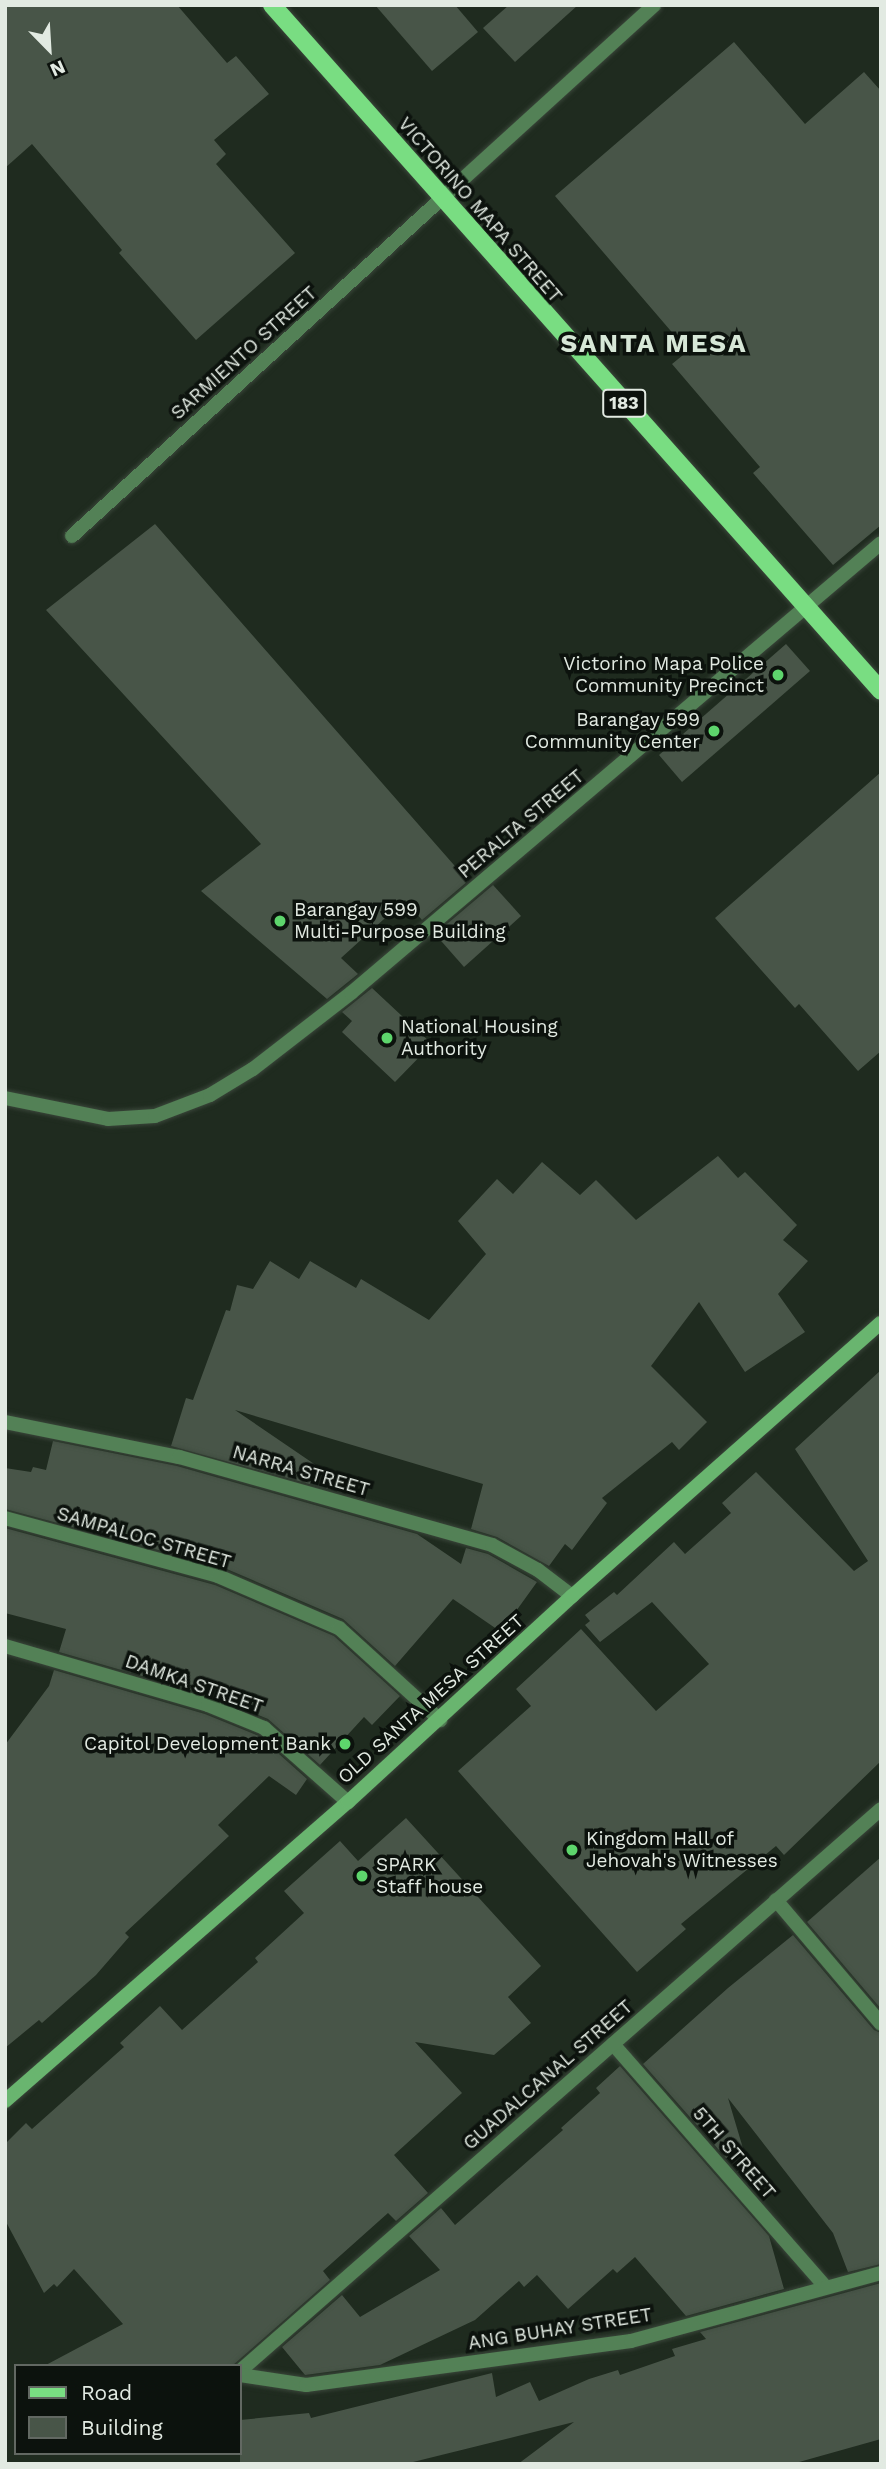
<!DOCTYPE html>
<style>
body{margin:0}
#map{position:relative;width:886px;height:2469px;overflow:hidden;background:#1f2b1f;font-family:"Work Sans",sans-serif}
div>[style]{position:absolute}
.building>*{inset:0;background:#485548}
.roads{filter:drop-shadow(0 0 2px #3a463a) drop-shadow(0 0 2px #3a463a)}
.lane>*{height:14px;margin:-7px;padding:0 7px;transform-origin:7px;border-radius:7px;background:#538156}
.street>*{height:14px;margin:-7px;padding:0 7px;transform-origin:7px;border-radius:7px;background:#538156}
.secondary>*{height:14px;margin:-7px;padding:0 7px;transform-origin:7px;border-radius:7px;background:#69b56f}
.primary>*{height:18px;margin:-9px;padding:0 9px;transform-origin:9px;border-radius:9px;background:#79dd82}
.dots>*{width:19px;height:19px;translate:-50% -50%;box-sizing:border-box;border:4px solid #0c120d;border-radius:50%}
span{translate:-50% -50%;white-space:nowrap;text-align:center;line-height:1.15;-webkit-text-stroke:7px #0c120d;paint-order:stroke}
.shield-label span{padding:2px 5px;background:#0c120d;border:2px solid;border-radius:5px;-webkit-text-stroke-width:0}
.shield-label{font-size:18px;color:#e2eae2;font-weight:700}
.street-label{font-size:19px;color:#e2eae2}
.poi-label{font-size:19px;color:#e2eae2}
.right{translate:-100% -50%;text-align:right}
.left{translate:0 -50%;text-align:left}
.district-label{font-size:26px;color:#d7e7d7;font-weight:700;letter-spacing:2px}
.frame{position:absolute;inset:0;border:7px solid #e2eae2;pointer-events:none}
.legend{position:absolute;left:14px;top:2364px;width:228px;height:91px;box-sizing:border-box;background:#0c120d;border:2px solid #626862;margin:0;padding:9px 12px;list-style:none;font-size:21px;color:#e2eae2}
.legend li{display:flex;align-items:center;gap:14px;height:35px}
.legend b{width:35px;border:2px solid #626862}
.north{position:absolute;left:14px;top:14px;width:70px;height:70px;-webkit-text-stroke:5px #0c120d;paint-order:stroke;rotate:156deg;font-size:19px;font-weight:700;line-height:28px;text-align:center;color:#e2eae2}
.north::after{content:'';display:block;margin:auto;width:24px;height:32px;background:#e2eae2;clip-path:polygon(50% 0,100% 100%,50% 72%,0 100%)}
</style>
<div id="map">
<div class="building">
<div style="clip-path:polygon(5px 5px,177px 5px,227px 63px,236px 56px,269px 94px,214px 140px,226px 154px,216px 164px,295px 253px,196px 340px,119px 253px,122px 250px,32px 144px,5px 168px)"></div>
<div style="clip-path:polygon(375px 5px,455px 5px,478px 32px,432px 71px)"></div>
<div style="clip-path:polygon(509px 5px,578px 5px,515px 62px,483px 28px)"></div>
<div style="clip-path:polygon(734px 42px,805px 124px,864px 72px,881px 91px,881px 525px,833px 565px,753px 473px,760px 467px,672px 364px,688px 351px,555px 196px)"></div>
<div style="clip-path:polygon(155px 524px,468px 881px,422px 920px,405px 900px,341px 958px,358px 974px,327px 999px,201px 891px,261px 844px,46px 610px)"></div>
<div style="clip-path:polygon(786px 644px,810px 671px,682px 782px,659px 755px)"></div>
<div style="clip-path:polygon(881px 772px,881px 1051px,858px 1071px,799px 1004px,795px 1008px,715px 918px)"></div>
<div style="clip-path:polygon(493px 885px,521px 916px,464px 967px,435px 934px)"></div>
<div style="clip-path:polygon(372px 988px,432px 1044px,395px 1082px,342px 1032px,352px 1021px,342px 1012px)"></div>
<div style="clip-path:polygon(718px 1156px,738px 1178px,745px 1172px,797px 1225px,783px 1240px,808px 1261px,778px 1294px,805px 1332px,745px 1372px,699px 1302px,651px 1366px,707px 1422px,679px 1450px,672px 1442px,602px 1498px,607px 1503px,572px 1550px,565px 1544px,549px 1566px,497px 1537px,471px 1529px,483px 1484px,235px 1410px,367px 1500px,171px 1446px,186px 1398px,193px 1400px,226px 1310px,230px 1311px,237px 1285px,253px 1289px,270px 1261px,299px 1279px,310px 1261px,356px 1288px,361px 1279px,429px 1320px,486px 1254px,458px 1221px,497px 1179px,513px 1194px,542px 1162px,580px 1195px,596px 1180px,636px 1220px)"></div>
<div style="clip-path:polygon(881px 1370px,881px 1761px,784px 1855px,776px 1846px,681px 1924px,686px 1929px,637px 1972px,458px 1771px,531px 1706px,516px 1689px,581px 1629px,656px 1711px,709px 1664px,652px 1602px,600px 1642px,585px 1625px,590px 1621px,585px 1615px,614px 1592px,617px 1595px,674px 1542px,685px 1554px,731px 1513px,722px 1503px,756px 1472px,854px 1571px,868px 1561px,795px 1449px)"></div>
<div style="clip-path:polygon(53px 1441px,177px 1466px,417px 1534px,461px 1564px,466px 1548px,488px 1554px,537px 1582px,501px 1632px,453px 1599px,395px 1666px,343px 1619px,222px 1567px,5px 1509px,5px 1468px,31px 1472px,33px 1467px,46px 1470px)"></div>
<div style="clip-path:polygon(5px 1528px,215px 1585px,334px 1636px,400px 1696px,372px 1725px,364px 1717px,320px 1765px,268px 1719px,211px 1696px,59px 1652px,66px 1629px,5px 1613px)"></div>
<div style="clip-path:polygon(54px 1670px,205px 1714px,259px 1736px,307px 1779px,296px 1795px,269px 1776px,218px 1825px,229px 1836px,125px 1933px,129px 1937px,96px 1975px,42px 2023px,39px 2020px,5px 2048px,5px 1745px,49px 1686px)"></div>
<div style="clip-path:polygon(406px 1818px,541px 1966px,508px 1997px,531px 2023px,494px 2055px,415px 2042px,462px 2093px,394px 2155px,428px 2193px,396px 2221px,388px 2213px,323px 2271px,330px 2280px,232px 2366px,44px 2366px,123px 2324px,74px 2269px,57px 2287px,54px 2284px,44px 2293px,5px 2220px,5px 2144px,26px 2123px,32px 2129px,124px 2047px,120px 2043px,160px 2006px,182px 2030px,258px 1962px,255px 1958px,304px 1913px,284px 1891px,340px 1841px,358px 1861px)"></div>
<div style="clip-path:polygon(881px 1857px,881px 2009px,807px 1922px)"></div>
<div style="clip-path:polygon(793px 1935px,874px 2030px,881px 2033px,881px 2264px,848px 2272px,833px 2233px,728px 2098px,756px 2192px,643px 2064px,728px 1988px)"></div>
<div style="clip-path:polygon(620px 2066px,769px 2236px,784px 2289px,686px 2316px,635px 2257px,617px 2273px,613px 2269px,568px 2309px,537px 2275px,524px 2287px,519px 2281px,475px 2320px,380px 2365px,305px 2375px,282px 2347px,342px 2295px,360px 2317px,440px 2270px,409px 2236px,441px 2208px,455px 2225px,563px 2130px,561px 2128px,600px 2093px,596px 2088px)"></div>
<div style="clip-path:polygon(881px 2283px,881px 2439px,792px 2464px,518px 2464px,574px 2422px,405px 2464px,240px 2464px,240px 2420px,309px 2413px,311px 2418px,492px 2373px,496px 2397px,530px 2382px,539px 2401px,589px 2379px,618px 2370px,620px 2375px,675px 2356px,672px 2349px,706px 2339px,700px 2332px)"></div>
</div>
<div class="roads">
<div class="lane">
<div style="left:441px;top:199px;width:288px;rotate:-42.3deg"></div>
<div style="left:5px;top:1422px;width:177px;rotate:11.4deg"></div>
<div style="left:179px;top:1457px;width:325px;rotate:15.7deg"></div>
<div style="left:492px;top:1545px;width:52px;rotate:28.5deg"></div>
<div style="left:538px;top:1570px;width:43px;rotate:37.4deg"></div>
</div>
<div class="street">
<div style="left:72px;top:536px;width:500px;rotate:-42.4deg"></div>
<div style="left:5px;top:1098px;width:105px;rotate:11.5deg"></div>
<div style="left:108px;top:1119px;width:47px;rotate:-3.7deg"></div>
<div style="left:155px;top:1116px;width:59px;rotate:-20.9deg"></div>
<div style="left:210px;top:1095px;width:50px;rotate:-31.2deg"></div>
<div style="left:253px;top:1069px;width:124px;rotate:-37.8deg"></div>
<div style="left:351px;top:993px;width:695px;rotate:-40.33deg"></div>
<div style="left:5px;top:1518px;width:221px;rotate:15.2deg"></div>
<div style="left:218px;top:1576px;width:132px;rotate:23.3deg"></div>
<div style="left:339px;top:1628px;width:137px;rotate:42.3deg"></div>
<div style="left:5px;top:1646px;width:211px;rotate:16.2deg"></div>
<div style="left:208px;top:1705px;width:61px;rotate:22.3deg"></div>
<div style="left:264px;top:1728px;width:112px;rotate:41.4deg"></div>
<div style="left:776px;top:1900px;width:162px;rotate:49.7deg"></div>
<div style="left:613px;top:2044px;width:323px;rotate:48.8deg"></div>
<div style="left:240px;top:2371px;width:852px;rotate:-41.24deg"></div>
<div style="left:240px;top:2375px;width:67px;rotate:8.6deg"></div>
<div style="left:306px;top:2385px;width:328px;rotate:-7.7deg"></div>
<div style="left:631px;top:2341px;width:259px;rotate:-15.2deg"></div>
</div>
<div class="secondary">
<div style="left:5px;top:2101px;width:455px;rotate:-41.1deg"></div>
<div style="left:348px;top:1802px;width:304px;rotate:-42.6deg"></div>
<div style="left:572px;top:1596px;width:412px;rotate:-41.5deg"></div>
</div>
<div class="primary">
<div style="left:272px;top:5px;width:917px;rotate:48.4deg"></div>
</div>
</div>
<div class="dots">
<div style="left:778px;top:675px;background:#5dd56c"></div>
<div style="left:714px;top:731px;background:#5dd56c"></div>
<div style="left:280px;top:921px;background:#5dd56c"></div>
<div style="left:387px;top:1038px;background:#5dd56c"></div>
<div style="left:345px;top:1744px;background:#5dd56c"></div>
<div style="left:572px;top:1850px;background:#5dd56c"></div>
<div style="left:362px;top:1876px;background:#5dd56c"></div>
</div>
<div class="shield-label">
<span style="left:624px;top:403px">183</span>
</div>
<div class="street-label">
<span style="left:480px;top:210px;rotate:49deg">VICTORINO MAPA STREET</span>
<span style="left:244px;top:353px;rotate:-42deg">SARMIENTO STREET</span>
<span style="left:521px;top:824px;rotate:-40deg">PERALTA STREET</span>
<span style="left:301px;top:1471px;rotate:16deg">NARRA STREET</span>
<span style="left:144px;top:1538px;rotate:16deg">SAMPALOC STREET</span>
<span style="left:194px;top:1684px;rotate:19deg">DAMKA STREET</span>
<span style="left:431px;top:1699px;rotate:-42deg">OLD SANTA MESA STREET</span>
<span style="left:548px;top:2075px;rotate:-41deg">GUADALCANAL STREET</span>
<span style="left:734px;top:2153px;rotate:49deg">5TH STREET</span>
<span style="left:560px;top:2329px;rotate:-9deg">ANG BUHAY STREET</span>
</div>
<div class="poi-label">
<span class="right" style="left:764px;top:675px">Victorino Mapa Police<br>Community Precinct</span>
<span class="right" style="left:700px;top:731px">Barangay 599<br>Community Center</span>
<span class="left" style="left:294px;top:921px">Barangay 599<br>Multi-Purpose Building</span>
<span class="left" style="left:401px;top:1038px">National Housing<br>Authority</span>
<span class="right" style="left:331px;top:1744px">Capitol Development Bank</span>
<span class="left" style="left:586px;top:1850px">Kingdom Hall of<br>Jehovah's Witnesses</span>
<span class="left" style="left:376px;top:1876px">SPARK<br>Staff house</span>
</div>
<div class="district-label">
<span style="left:654px;top:344px">SANTA MESA</span>
</div>
<div class="frame"></div>
<ul class="legend">
<li><b style="height:9px;background:#79dd82"></b>Road</li>
<li><b style="height:19px;background:#485548"></b>Building</li>
</ul>
<div class="north">N</div>
</div>
